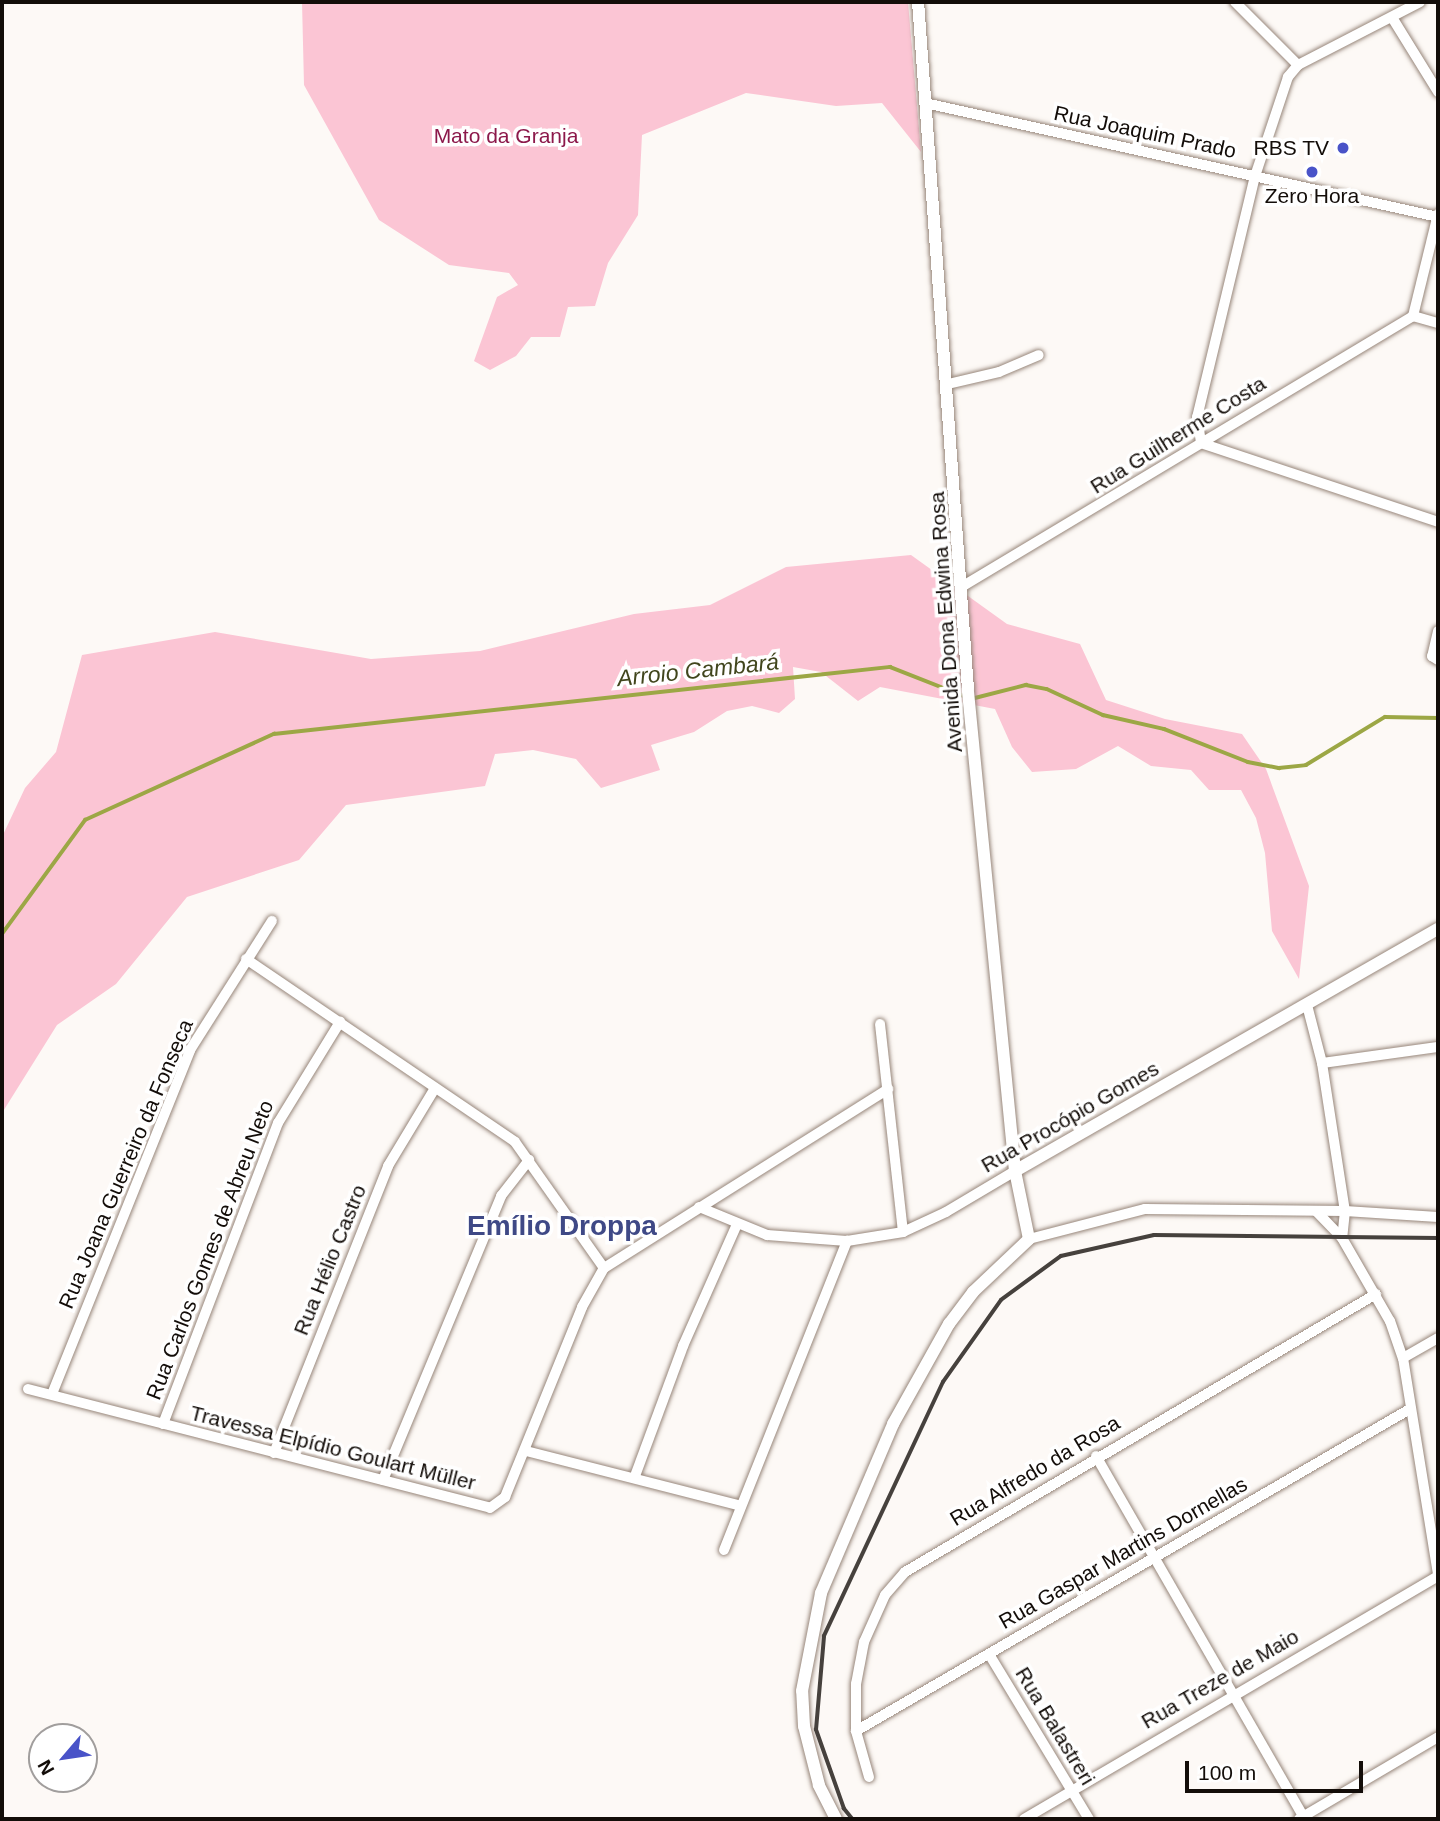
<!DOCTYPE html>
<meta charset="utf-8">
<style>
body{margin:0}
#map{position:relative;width:1440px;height:1821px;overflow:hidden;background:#fdf9f6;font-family:Helvetica,sans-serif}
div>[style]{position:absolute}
.green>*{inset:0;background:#fbc5d4}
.stream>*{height:3.5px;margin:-1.75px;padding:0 1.75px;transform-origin:1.75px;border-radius:1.75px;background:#9ca745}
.roads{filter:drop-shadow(0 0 2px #97867a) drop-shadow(0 0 2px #97867a)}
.minor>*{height:10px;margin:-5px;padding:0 5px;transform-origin:5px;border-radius:5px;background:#fff}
.tertiary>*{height:12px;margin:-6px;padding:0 6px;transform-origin:6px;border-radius:6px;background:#fff}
.rail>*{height:3.5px;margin:-1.75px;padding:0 1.75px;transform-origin:1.75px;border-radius:1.75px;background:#46413d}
.dots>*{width:19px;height:19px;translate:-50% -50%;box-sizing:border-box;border:4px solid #fff;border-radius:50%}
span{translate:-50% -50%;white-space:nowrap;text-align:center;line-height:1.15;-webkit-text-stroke:7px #fff;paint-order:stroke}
.street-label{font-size:21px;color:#130d09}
.park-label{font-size:21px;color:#8c194b}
.poi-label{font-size:21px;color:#130d09}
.right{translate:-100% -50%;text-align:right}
.water-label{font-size:23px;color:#41461d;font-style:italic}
.district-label{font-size:28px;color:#3f4986;font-weight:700}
.frame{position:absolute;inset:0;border:4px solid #130d09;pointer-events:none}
.north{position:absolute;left:28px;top:1723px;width:70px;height:70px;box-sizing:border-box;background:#fff;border:2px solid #a19e9d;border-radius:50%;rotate:241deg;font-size:19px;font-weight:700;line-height:28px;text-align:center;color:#130d09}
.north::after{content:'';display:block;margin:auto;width:24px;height:32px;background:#4953c8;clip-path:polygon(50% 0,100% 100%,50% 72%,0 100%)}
.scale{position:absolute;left:1185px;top:1761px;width:178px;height:32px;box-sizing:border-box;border:4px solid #130d09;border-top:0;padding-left:9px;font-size:21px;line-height:24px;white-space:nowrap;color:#130d09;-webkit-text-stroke:5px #fff;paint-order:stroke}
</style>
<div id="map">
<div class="green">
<div style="clip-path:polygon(302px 2px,908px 2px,921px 152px,882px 103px,836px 106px,746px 93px,642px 135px,638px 215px,608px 263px,595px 306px,568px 307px,560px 337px,531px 337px,516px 356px,490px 370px,474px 361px,497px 297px,518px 285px,509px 273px,449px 265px,379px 220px,304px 85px)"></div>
<div style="clip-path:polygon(911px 555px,1007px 624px,1080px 644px,1106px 700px,1165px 719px,1242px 734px,1266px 769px,1309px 886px,1299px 979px,1272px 931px,1265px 853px,1256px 818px,1241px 790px,1209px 790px,1191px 770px,1151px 766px,1118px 746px,1076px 769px,1032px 772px,1012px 747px,995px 709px,880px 687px,858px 701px,821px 672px,793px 667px,795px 699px,779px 713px,752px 706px,727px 711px,694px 732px,651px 745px,660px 770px,601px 788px,576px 759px,533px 750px,495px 754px,485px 786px,346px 805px,299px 860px,187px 897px,116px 984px,57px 1025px,2px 1113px,2px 837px,25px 788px,56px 752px,82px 655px,215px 632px,371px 659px,480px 651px,634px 614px,710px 605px,786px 567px)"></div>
</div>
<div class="stream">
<div style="left:971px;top:699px;width:57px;rotate:-14.3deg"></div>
<div style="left:1026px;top:685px;width:21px;rotate:11deg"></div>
<div style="left:1047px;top:689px;width:62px;rotate:24.9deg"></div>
<div style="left:1103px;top:715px;width:63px;rotate:12.9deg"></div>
<div style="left:1164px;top:729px;width:90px;rotate:21.4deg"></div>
<div style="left:1248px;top:762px;width:32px;rotate:11deg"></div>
<div style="left:1279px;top:768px;width:27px;rotate:-6deg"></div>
<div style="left:1306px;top:765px;width:92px;rotate:-31.3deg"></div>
<div style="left:1385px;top:717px;width:53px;rotate:1.1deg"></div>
<div style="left:2px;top:934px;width:141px;rotate:-53.9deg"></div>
<div style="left:85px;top:820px;width:208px;rotate:-24.5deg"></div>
<div style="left:274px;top:734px;width:620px;rotate:-6.21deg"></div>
<div style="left:890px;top:667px;width:79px;rotate:21.4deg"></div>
</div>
<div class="roads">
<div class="minor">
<div style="left:1235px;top:2px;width:89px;rotate:45deg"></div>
<div style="left:1420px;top:2px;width:137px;rotate:152.7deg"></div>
<div style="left:1298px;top:65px;width:16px;rotate:130deg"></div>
<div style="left:1288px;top:77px;width:104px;rotate:108.4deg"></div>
<div style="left:1255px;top:176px;width:248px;rotate:103.5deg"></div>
<div style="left:1197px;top:417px;width:26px;rotate:81deg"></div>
<div style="left:1201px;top:443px;width:250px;rotate:18.4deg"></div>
<div style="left:1393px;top:19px;width:86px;rotate:58.3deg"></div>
<div style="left:925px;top:103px;width:526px;rotate:12.53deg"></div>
<div style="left:1413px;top:316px;width:26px;rotate:16deg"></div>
<div style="left:948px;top:384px;width:52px;rotate:-13.2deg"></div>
<div style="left:999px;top:372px;width:43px;rotate:-23deg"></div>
<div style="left:963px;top:586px;width:525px;rotate:-30.96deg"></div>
<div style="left:1413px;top:316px;width:105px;rotate:-76.2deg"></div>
<div style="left:1438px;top:631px;width:26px;rotate:103deg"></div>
<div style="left:1432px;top:656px;width:7px;rotate:34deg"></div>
<div style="left:246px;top:959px;width:325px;rotate:34.2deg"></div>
<div style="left:515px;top:1142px;width:154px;rotate:54.8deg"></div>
<div style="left:1307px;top:1005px;width:60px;rotate:75.5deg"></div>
<div style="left:1322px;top:1063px;width:150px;rotate:81.2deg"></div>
<div style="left:1345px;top:1211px;width:27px;rotate:96deg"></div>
<div style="left:1342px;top:1238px;width:96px;rotate:60deg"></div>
<div style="left:1390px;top:1321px;width:39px;rotate:71deg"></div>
<div style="left:1403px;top:1358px;width:219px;rotate:80.8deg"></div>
<div style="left:880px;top:1024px;width:209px;rotate:83.7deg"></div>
<div style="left:1322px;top:1063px;width:117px;rotate:-7.9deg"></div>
<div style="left:699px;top:1207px;width:74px;rotate:22.4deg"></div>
<div style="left:767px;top:1235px;width:80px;rotate:4.3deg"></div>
<div style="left:847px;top:1241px;width:57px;rotate:-9.1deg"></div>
<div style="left:903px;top:1232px;width:47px;rotate:-24.9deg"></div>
<div style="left:946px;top:1212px;width:80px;rotate:-30.7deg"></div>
<div style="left:1316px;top:1211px;width:37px;rotate:46deg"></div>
<div style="left:1029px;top:1239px;width:120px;rotate:-14.5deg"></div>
<div style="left:1145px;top:1209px;width:200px;rotate:0.6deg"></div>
<div style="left:1345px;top:1211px;width:93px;rotate:3.7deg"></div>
<div style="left:1403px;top:1358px;width:40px;rotate:-29.7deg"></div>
<div style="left:28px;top:1389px;width:477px;rotate:14.4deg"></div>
<div style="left:490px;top:1508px;width:19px;rotate:-36deg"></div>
<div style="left:505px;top:1497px;width:205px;rotate:-67.9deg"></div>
<div style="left:582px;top:1307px;width:45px;rotate:-60.6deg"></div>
<div style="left:604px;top:1268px;width:336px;rotate:-32.2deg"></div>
<div style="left:52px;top:1394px;width:371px;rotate:-68.1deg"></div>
<div style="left:190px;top:1050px;width:153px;rotate:-57.6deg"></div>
<div style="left:163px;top:1424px;width:322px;rotate:-69.1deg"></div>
<div style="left:278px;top:1123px;width:119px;rotate:-58.5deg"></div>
<div style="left:526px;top:1451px;width:219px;rotate:14.3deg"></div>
<div style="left:274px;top:1453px;width:309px;rotate:-68.3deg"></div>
<div style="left:388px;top:1166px;width:91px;rotate:-58.9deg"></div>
<div style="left:1096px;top:1456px;width:419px;rotate:60.1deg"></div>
<div style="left:635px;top:1476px;width:139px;rotate:-69.7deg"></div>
<div style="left:683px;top:1346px;width:133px;rotate:-66.1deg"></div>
<div style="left:383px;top:1480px;width:308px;rotate:-67.4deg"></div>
<div style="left:501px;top:1196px;width:46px;rotate:-52.1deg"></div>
<div style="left:724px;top:1550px;width:333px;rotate:-68.3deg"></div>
<div style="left:989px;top:1654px;width:193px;rotate:58.8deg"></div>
<div style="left:856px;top:1731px;width:641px;rotate:-30.17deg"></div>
<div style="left:869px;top:1777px;width:48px;rotate:-105.8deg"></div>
<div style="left:856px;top:1731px;width:47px;rotate:-90deg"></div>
<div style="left:856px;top:1684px;width:43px;rotate:-79.2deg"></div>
<div style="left:864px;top:1642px;width:51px;rotate:-65.9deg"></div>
<div style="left:885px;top:1595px;width:30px;rotate:-49deg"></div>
<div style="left:905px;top:1572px;width:547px;rotate:-30.55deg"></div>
<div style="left:1024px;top:1819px;width:480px;rotate:-30.4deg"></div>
<div style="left:1299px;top:1819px;width:161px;rotate:-30.5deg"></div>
</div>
<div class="tertiary">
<div style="left:1015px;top:1171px;width:487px;rotate:-29.8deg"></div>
<div style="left:836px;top:1819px;width:38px;rotate:-117deg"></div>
<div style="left:819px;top:1785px;width:61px;rotate:-104.3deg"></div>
<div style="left:804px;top:1726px;width:35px;rotate:-93deg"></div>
<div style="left:802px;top:1691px;width:100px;rotate:-79deg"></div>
<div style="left:821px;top:1593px;width:184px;rotate:-66.9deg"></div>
<div style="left:893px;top:1424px;width:115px;rotate:-60.8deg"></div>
<div style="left:949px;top:1324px;width:40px;rotate:-53deg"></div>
<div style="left:973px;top:1292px;width:77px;rotate:-43.4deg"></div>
<div style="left:1029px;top:1239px;width:69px;rotate:-101.6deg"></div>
<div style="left:1015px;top:1171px;width:484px;rotate:-95.6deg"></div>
<div style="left:968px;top:689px;width:689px;rotate:-94.16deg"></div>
</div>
</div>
<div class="rail">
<div style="left:852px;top:1819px;width:13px;rotate:-129deg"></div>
<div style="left:844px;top:1809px;width:84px;rotate:-109.5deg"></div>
<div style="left:816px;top:1730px;width:94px;rotate:-85.1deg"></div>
<div style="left:824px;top:1636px;width:280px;rotate:-64.9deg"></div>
<div style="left:943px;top:1382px;width:100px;rotate:-54.7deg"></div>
<div style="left:1001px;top:1300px;width:74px;rotate:-36.3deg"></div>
<div style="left:1061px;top:1256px;width:95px;rotate:-12.7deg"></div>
<div style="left:1154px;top:1235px;width:284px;rotate:0.6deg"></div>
</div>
<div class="dots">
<div style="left:1343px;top:148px;background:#4953c8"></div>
<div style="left:1312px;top:172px;background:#4953c8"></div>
</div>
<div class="street-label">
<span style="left:1145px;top:132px;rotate:12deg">Rua Joaquim Prado</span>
<span style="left:1178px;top:435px;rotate:-32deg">Rua Guilherme Costa</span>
<span style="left:946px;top:622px;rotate:-94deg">Avenida Dona Edwina Rosa</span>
<span style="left:1070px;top:1117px;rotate:-30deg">Rua Procópio Gomes</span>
<span style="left:126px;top:1164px;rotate:-67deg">Rua Joana Guerreiro da Fonseca</span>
<span style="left:210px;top:1250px;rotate:-69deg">Rua Carlos Gomes de Abreu Neto</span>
<span style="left:330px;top:1260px;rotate:-68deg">Rua Hélio Castro</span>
<span style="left:333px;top:1448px;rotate:14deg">Travessa Elpídio Goulart Müller</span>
<span style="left:1035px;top:1471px;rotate:-31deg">Rua Alfredo da Rosa</span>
<span style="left:1123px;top:1553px;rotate:-30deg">Rua Gaspar Martins Dornellas</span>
<span style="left:1220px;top:1679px;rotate:-30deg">Rua Treze de Maio</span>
<span style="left:1055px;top:1726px;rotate:59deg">Rua Balastreri</span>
</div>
<div class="park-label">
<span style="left:506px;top:136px">Mato da Granja</span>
</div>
<div class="poi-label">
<span class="right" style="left:1329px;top:148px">RBS TV</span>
<span style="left:1312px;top:196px">Zero Hora</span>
</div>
<div class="water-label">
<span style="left:698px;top:670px;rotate:-6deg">Arroio Cambará</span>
</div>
<div class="district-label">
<span style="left:562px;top:1226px">Emílio Droppa</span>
</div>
<div class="frame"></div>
<div class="north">N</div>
<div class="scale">100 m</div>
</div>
